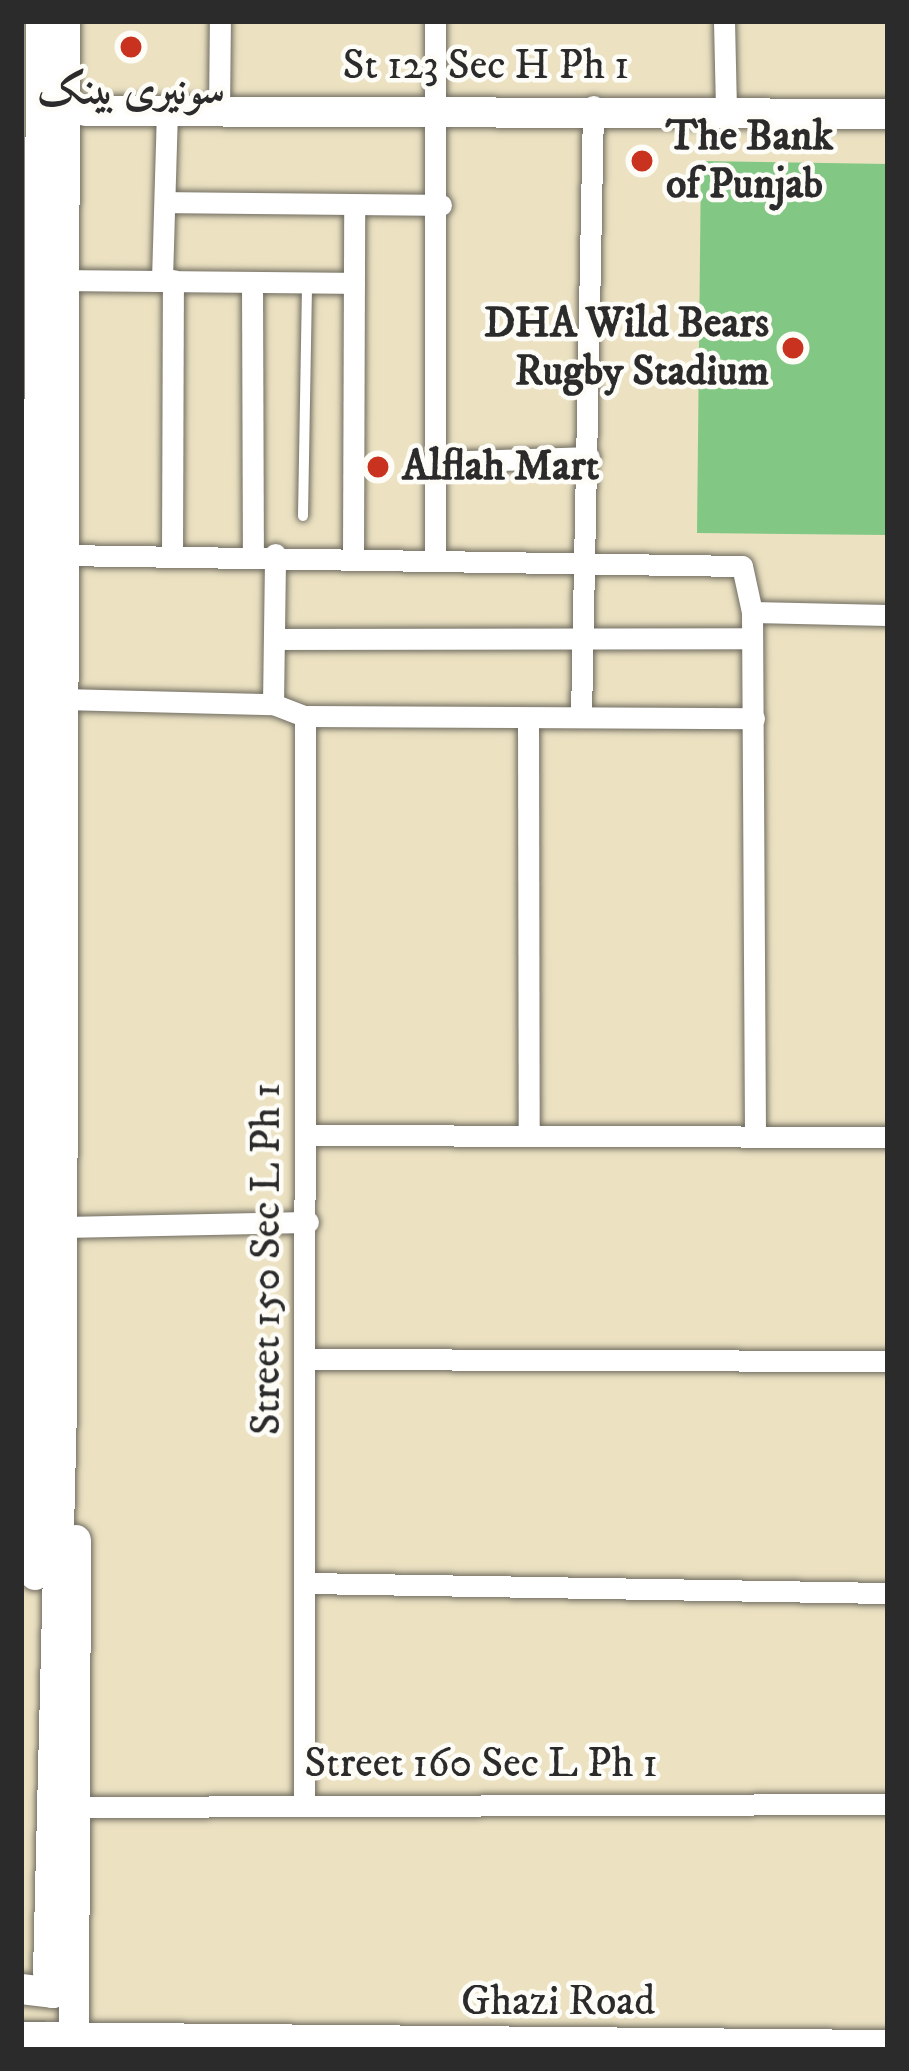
<!DOCTYPE html>
<meta charset="utf-8">
<style>
body{margin:0}
#map{position:relative;width:909px;height:2071px;overflow:hidden;background:#ece2c2;font-family:"IM FELL DW Pica",Amiri,serif}
div>[style]{position:absolute}
.green>*{inset:0;background:#82c884}
.secondary-tunnel>*{height:30px;margin-top:-15px;transform-origin:0;background:repeating-linear-gradient(90deg,#c5bda4 0 30px,transparent 0 45px)}
.roads{filter:drop-shadow(0 0 3px #6f6b60) drop-shadow(0 0 3px #6f6b60)}
.lane>*{height:10px;margin:-5px;padding:0 5px;transform-origin:5px;border-radius:5px;background:#fff}
.street>*{height:21px;margin:-10.5px;padding:0 10.5px;transform-origin:10.5px;border-radius:10.5px;background:#fff}
.secondary>*{height:30px;margin:-15px;padding:0 15px;transform-origin:15px;border-radius:15px;background:#fff}
.dots>*{width:33px;height:33px;translate:-50% -50%;box-sizing:border-box;border:6px solid #fdfcf7;border-radius:50%}
span{translate:-50% -50%;white-space:nowrap;text-align:center;line-height:1.15;-webkit-text-stroke:9px #fdfcf7;paint-order:stroke}
.street-label{font-size:42px;color:#2b2b2b}
.poi-label{font-size:42px;color:#2b2b2b;font-weight:700}
.left{translate:0 -50%;text-align:left}
.right{translate:-100% -50%;text-align:right}
.frame{position:absolute;inset:0;border:24px solid #2b2b2b;pointer-events:none}
</style>
<div id="map">
<div class="green">
<div style="clip-path:polygon(701px 161px,888px 164px,888px 535px,697px 533px)"></div>
</div>
<div class="secondary-tunnel">
<div style="left:30px;top:2050px;width:77px;rotate:-89.3deg"></div>
</div>
<div class="roads">
<div class="lane">
<div style="left:303px;top:516px;width:231px;rotate:-89deg"></div>
</div>
<div class="street">
<div style="left:724px;top:21px;width:88px;rotate:88.7deg"></div>
<div style="left:219px;top:110px;width:89px;rotate:-89.4deg"></div>
<div style="left:165px;top:202px;width:276px;rotate:0.6deg"></div>
<div style="left:162px;top:279px;width:168px;rotate:-88.3deg"></div>
<div style="left:67px;top:280px;width:287px;rotate:0.6deg"></div>
<div style="left:252px;top:284px;width:269px;rotate:89.8deg"></div>
<div style="left:441px;top:462px;width:148px;rotate:-1.9deg"></div>
<div style="left:172px;top:554px;width:274px;rotate:-89.8deg"></div>
<div style="left:353px;top:554px;width:349px;rotate:-89.8deg"></div>
<div style="left:63px;top:555px;width:679px;rotate:0.93deg"></div>
<div style="left:742px;top:566px;width:47px;rotate:77.7deg"></div>
<div style="left:752px;top:612px;width:522px;rotate:89.67deg"></div>
<div style="left:435px;top:558px;width:537px;rotate:-90deg"></div>
<div style="left:752px;top:612px;width:136px;rotate:1.3deg"></div>
<div style="left:274px;top:639px;width:478px;rotate:-0.1deg"></div>
<div style="left:62px;top:699px;width:211px;rotate:1.4deg"></div>
<div style="left:273px;top:704px;width:34px;rotate:21deg"></div>
<div style="left:305px;top:716px;width:449px;rotate:0.3deg"></div>
<div style="left:273px;top:704px;width:150px;rotate:-89.2deg"></div>
<div style="left:581px;top:717px;width:611px;rotate:-88.87deg"></div>
<div style="left:528px;top:718px;width:413px;rotate:89.9deg"></div>
<div style="left:307px;top:1135px;width:581px;rotate:0.2deg"></div>
<div style="left:62px;top:1227px;width:246px;rotate:-1.2deg"></div>
<div style="left:305px;top:1359px;width:583px;rotate:0.2deg"></div>
<div style="left:307px;top:1583px;width:581px;rotate:0.99deg"></div>
<div style="left:304px;top:1803px;width:1087px;rotate:-89.95deg"></div>
<div style="left:74px;top:1807px;width:814px;rotate:-0.21deg"></div>
</div>
<div class="secondary">
<div style="left:85px;top:111px;width:803px;rotate:0.21deg"></div>
<div style="left:35px;top:1575px;width:1554px;rotate:-89.78deg"></div>
<div style="left:48px;top:1973px;width:564px;rotate:-88.58deg"></div>
<div style="left:62px;top:1409px;width:1388px;rotate:-89.88deg"></div>
<div style="left:21px;top:1989px;width:32px;rotate:7deg"></div>
<div style="left:53px;top:1993px;width:27px;rotate:-39deg"></div>
<div style="left:21px;top:2037px;width:867px;rotate:0.53deg"></div>
<div style="left:74px;top:2050px;width:510px;rotate:-89.78deg"></div>
</div>
</div>
<div class="dots">
<div style="left:131px;top:47px;background:#c8321e"></div>
<div style="left:642px;top:161px;background:#c8321e"></div>
<div style="left:793px;top:348px;background:#c8321e"></div>
<div style="left:378px;top:467px;background:#c8321e"></div>
</div>
<div class="street-label">
<span style="left:486px;top:66px">St 123 Sec H Ph 1</span>
<span style="left:267px;top:1259px;rotate:-90deg">Street 150 Sec L Ph 1</span>
<span style="left:481px;top:1764px">Street 160 Sec L Ph 1</span>
<span style="left:558px;top:2002px">Ghazi Road</span>
</div>
<div class="poi-label">
<span style="left:131px;top:91px">سونیری بینک</span>
<span class="left" style="left:666px;top:161px">The Bank<br>of Punjab</span>
<span class="right" style="left:769px;top:348px">DHA Wild Bears<br>Rugby Stadium</span>
<span class="left" style="left:402px;top:467px">Alflah Mart</span>
</div>
<div class="frame"></div>
</div>
